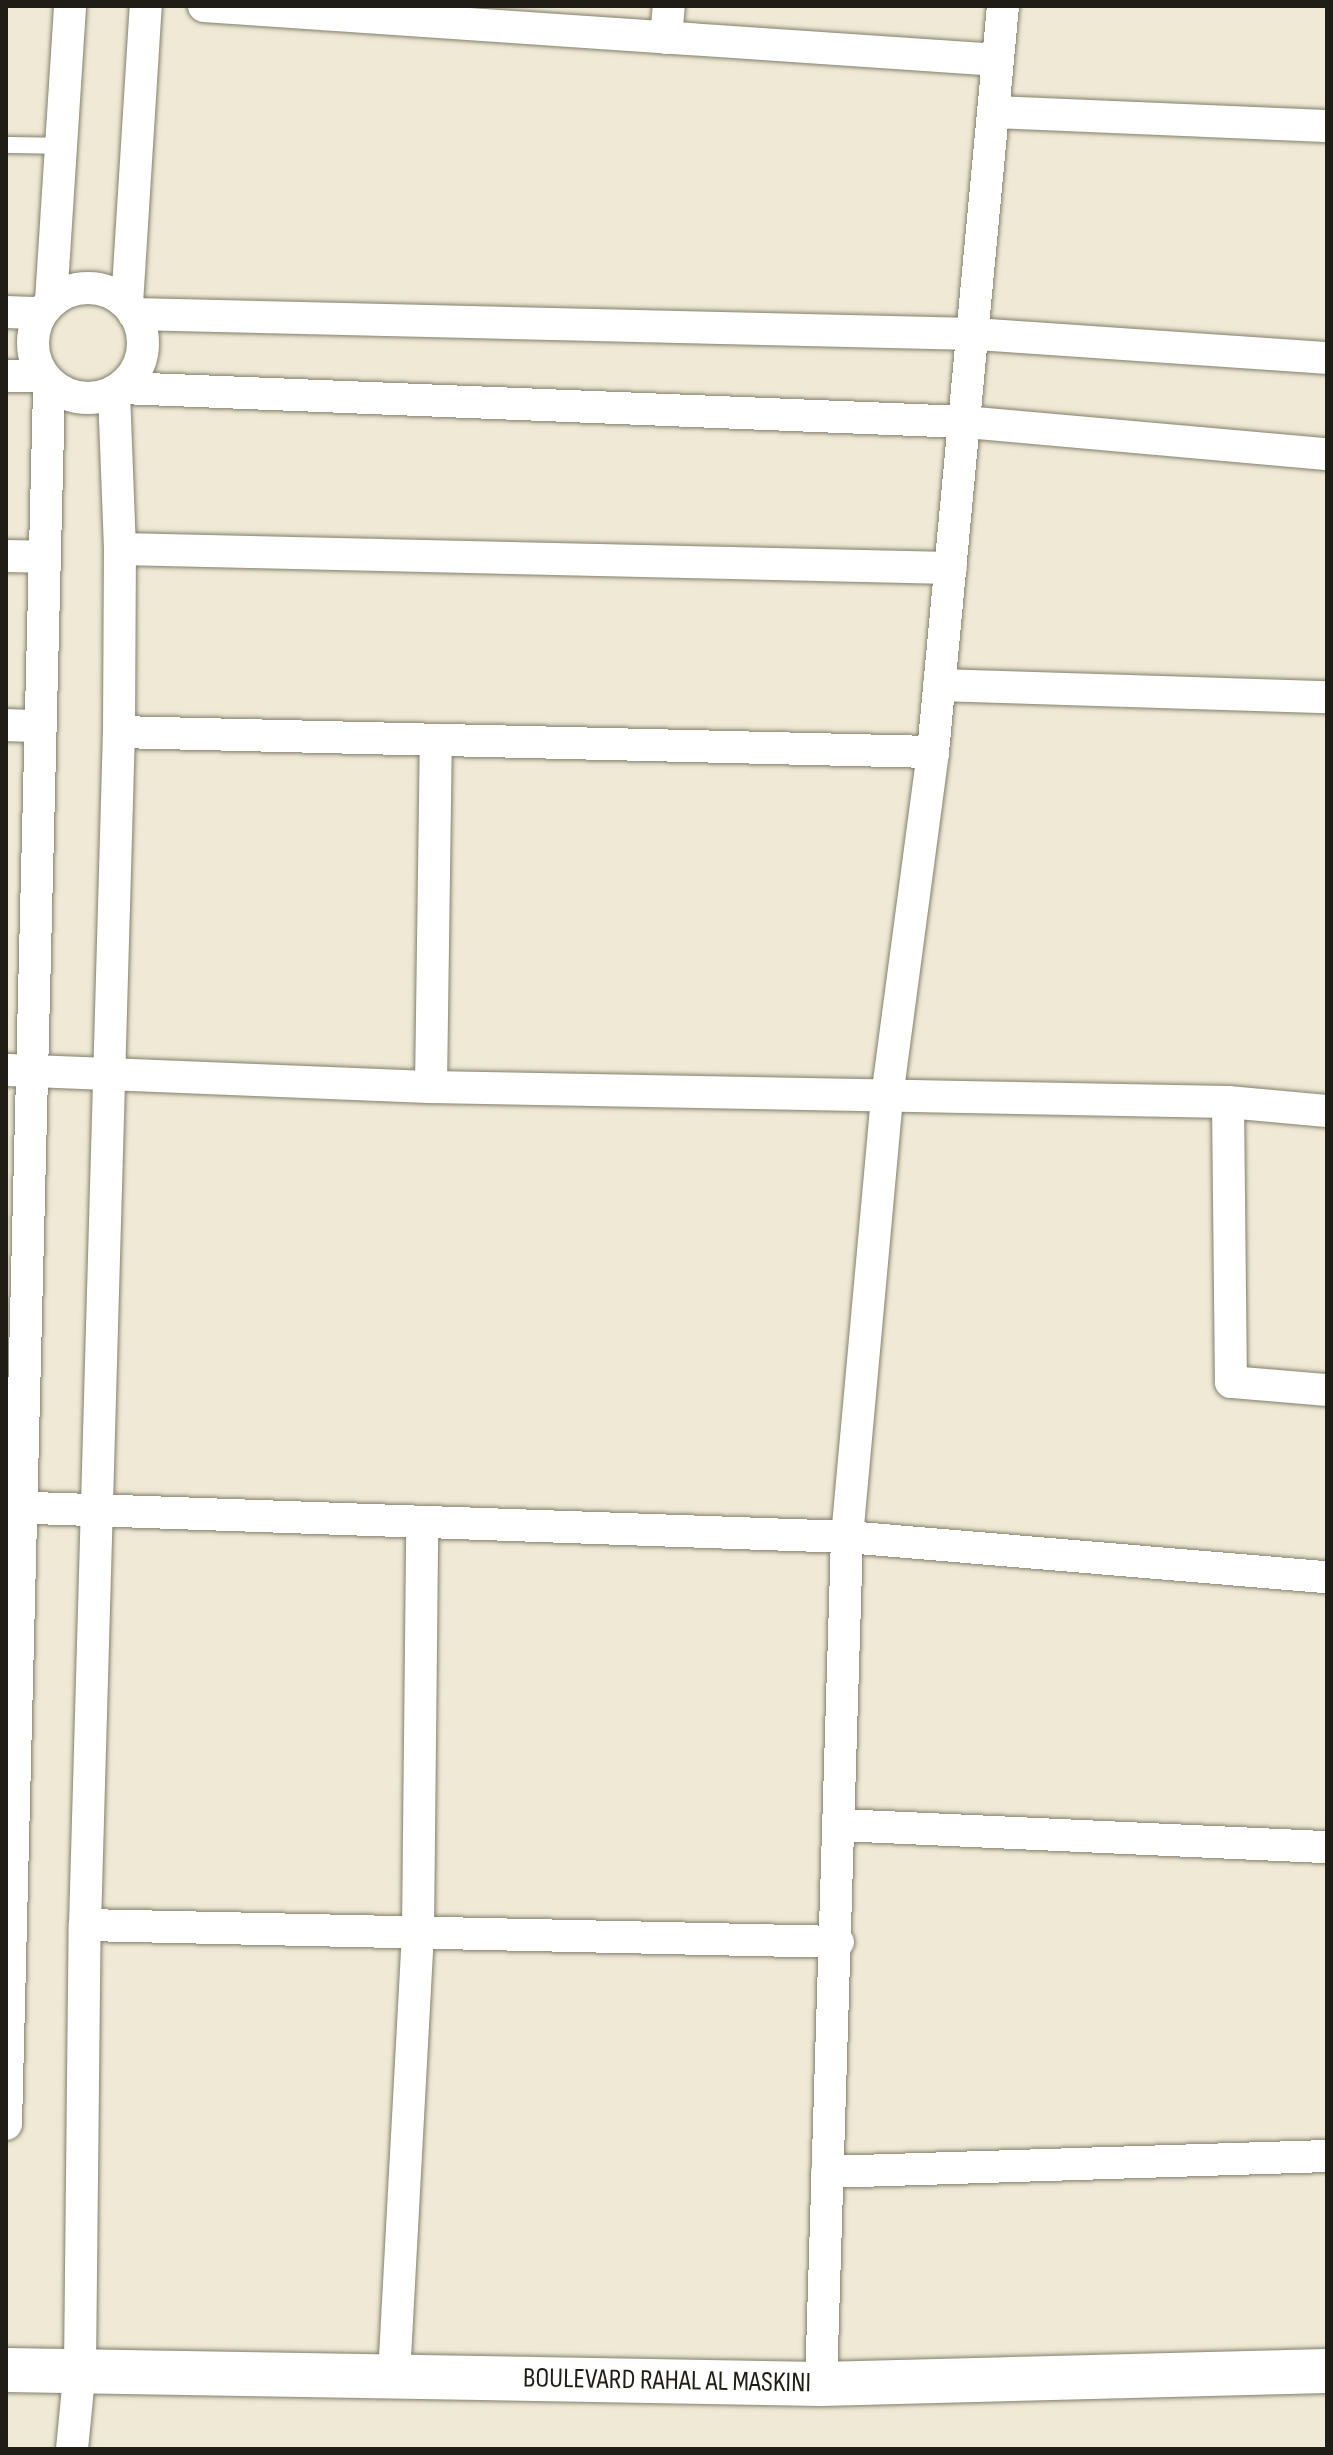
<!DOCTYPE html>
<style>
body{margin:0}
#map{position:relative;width:1333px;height:2455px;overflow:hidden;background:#eeead5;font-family:"Sofia Sans Condensed",sans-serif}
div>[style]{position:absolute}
.roads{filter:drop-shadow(0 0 2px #837f6c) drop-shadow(0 0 2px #837f6c)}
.lane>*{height:16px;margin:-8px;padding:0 8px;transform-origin:8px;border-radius:8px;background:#fff}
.street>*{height:32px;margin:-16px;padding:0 16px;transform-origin:16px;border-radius:16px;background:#fff}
.street>.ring{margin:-16px;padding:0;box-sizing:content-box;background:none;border:32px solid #fff;border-radius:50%}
.secondary>*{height:44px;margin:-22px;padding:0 22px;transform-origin:22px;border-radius:22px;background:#fff}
span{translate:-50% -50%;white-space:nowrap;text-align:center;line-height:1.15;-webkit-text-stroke:8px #fff;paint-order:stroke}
.street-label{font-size:28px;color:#1f1d16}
.frame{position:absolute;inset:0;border:8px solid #1f1d16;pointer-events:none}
</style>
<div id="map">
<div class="roads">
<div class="lane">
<div style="left:6px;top:145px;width:55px;rotate:1deg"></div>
</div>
<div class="street">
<div style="left:204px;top:6px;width:796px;rotate:3.89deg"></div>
<div style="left:666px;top:38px;width:32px;rotate:-85deg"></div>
<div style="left:993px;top:112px;width:334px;rotate:2.4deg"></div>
<div class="ring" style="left:33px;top:288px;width:78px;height:78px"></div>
<div style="left:51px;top:301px;width:296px;rotate:-86.3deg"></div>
<div style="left:127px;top:304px;width:299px;rotate:-86.4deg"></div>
<div style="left:6px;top:312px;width:35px;rotate:2deg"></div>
<div style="left:134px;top:314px;width:841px;rotate:1.36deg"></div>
<div style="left:975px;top:334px;width:353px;rotate:3.9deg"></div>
<div style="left:6px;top:376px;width:36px"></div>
<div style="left:122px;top:388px;width:845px;rotate:2.31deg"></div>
<div style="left:966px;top:422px;width:362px;rotate:5.1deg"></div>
<div style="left:120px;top:549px;width:831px;rotate:1.31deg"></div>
<div style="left:6px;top:556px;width:39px;rotate:1deg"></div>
<div style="left:939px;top:685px;width:388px;rotate:1.8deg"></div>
<div style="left:6px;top:725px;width:33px;rotate:2deg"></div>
<div style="left:119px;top:732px;width:814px;rotate:1.41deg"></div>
<div style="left:6px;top:1070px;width:425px;rotate:2.3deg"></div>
<div style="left:431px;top:1087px;width:797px;rotate:1.08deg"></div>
<div style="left:1228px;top:1102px;width:99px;rotate:5.2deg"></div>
<div style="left:431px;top:1087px;width:347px;rotate:-89.2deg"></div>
<div style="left:1228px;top:1102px;width:280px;rotate:89.4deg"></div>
<div style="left:1231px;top:1382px;width:96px;rotate:4.8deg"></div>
<div style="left:6px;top:1507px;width:842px;rotate:2.04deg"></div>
<div style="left:847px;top:1537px;width:482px;rotate:4.8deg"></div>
<div style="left:839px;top:1825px;width:488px;rotate:2.6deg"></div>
<div style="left:85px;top:1925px;width:753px;rotate:1.29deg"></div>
<div style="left:6px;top:2124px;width:1741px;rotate:-88.58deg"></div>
<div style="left:827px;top:2172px;width:500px;rotate:-1.83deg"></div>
<div style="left:394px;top:2376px;width:446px;rotate:-86.9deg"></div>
<div style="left:418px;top:1931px;width:409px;rotate:-89.4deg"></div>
<div style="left:821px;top:2384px;width:847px;rotate:-88.24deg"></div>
<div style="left:847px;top:1537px;width:442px;rotate:-84.8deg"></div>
<div style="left:887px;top:1097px;width:348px;rotate:-82.4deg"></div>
<div style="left:933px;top:752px;width:749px;rotate:-84.64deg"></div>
<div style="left:72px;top:2449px;width:81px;rotate:-84.4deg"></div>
<div style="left:80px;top:2368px;width:443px;rotate:-89.4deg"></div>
<div style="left:85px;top:1925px;width:1193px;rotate:-88.37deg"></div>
<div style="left:119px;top:732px;width:183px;rotate:-89.7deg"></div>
<div style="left:120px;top:549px;width:156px;rotate:-92.2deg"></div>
</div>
<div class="secondary">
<div style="left:6px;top:2370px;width:815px;rotate:0.98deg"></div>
<div style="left:821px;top:2384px;width:506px;rotate:-1.47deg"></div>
</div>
</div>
<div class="street-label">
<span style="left:667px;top:2381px;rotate:1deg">BOULEVARD RAHAL AL MASKINI</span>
</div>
<div class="frame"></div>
</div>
